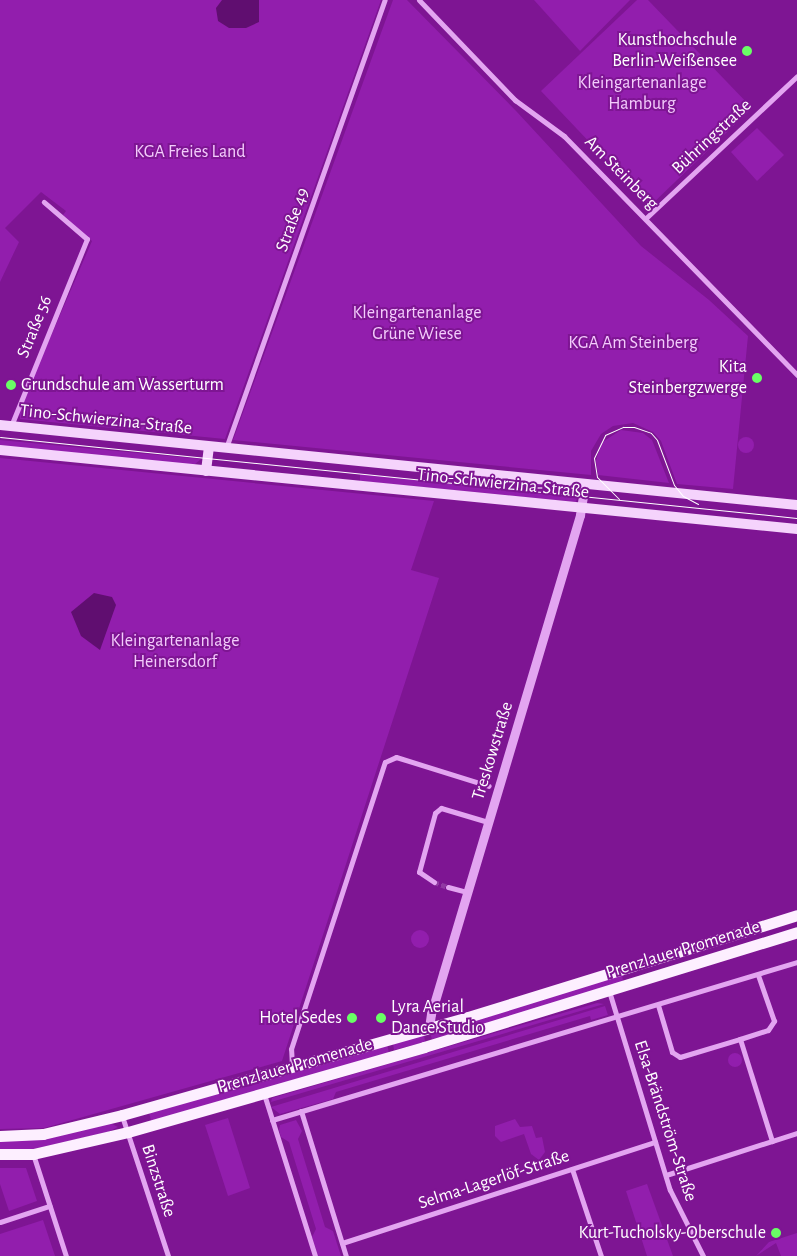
<!DOCTYPE html>
<meta charset="utf-8">
<style>
body{margin:0}
#map{position:relative;width:797px;height:1256px;overflow:hidden;background:#7e1593;font-family:"Alegreya Sans",sans-serif}
div>[style]{position:absolute}
.green>*{inset:0;background:#921ead}
.round{border-radius:50%}
.water>*{inset:0;background:#600e70}
.minor-tunnel>*{height:5px;margin-top:-2.5px;transform-origin:0;background:repeating-linear-gradient(90deg,#9138a3 0 5px,transparent 0 7.5px)}
.minor>*{height:5px;margin:-2.5px;padding:0 2.5px;transform-origin:2.5px;border-radius:2.5px;background:#e3a5f1}
.tertiary>*{height:9px;margin:-4.5px;padding:0 4.5px;transform-origin:4.5px;border-radius:4.5px;background:#e3a5f1}
.secondary>*{height:10px;margin:-5px;padding:0 5px;transform-origin:5px;border-radius:5px;background:#f5d3fc}
.primary>*{height:11px;margin:-5.5px;padding:0 5.5px;transform-origin:5.5px;border-radius:5.5px;background:#fdefff}
.tram>*{height:1px;margin:-0.5px;padding:0 0.5px;transform-origin:0.5px;border-radius:0.5px;background:#fff}
.dots>*{width:14px;height:14px;translate:-50% -50%;box-sizing:border-box;border:2px solid #7e1593;border-radius:50%}
span{translate:-50% -50%;white-space:nowrap;text-align:center;line-height:1.15;-webkit-text-stroke:4px #7e1593;paint-order:stroke}
.poi-label{font-size:18px;color:#fff}
.right{translate:-100% -50%;text-align:right}
.left{translate:0 -50%;text-align:left}
.park-label{font-size:18px;color:#f3ccfc}
.street-label{font-size:18px;color:#fff}
</style>
<div id="map">
<div class="green">
<div style="clip-path:polygon(0 0,381px 0,225px 439px,20px 419px,19px 410px,92px 241px,63px 215px,66px 211px,41px 192px,5px 228px,19px 242px,0 282px)"></div>
<div style="clip-path:polygon(393px 0,407px 0,517px 112px,641px 246px,709px 300px,748px 336px,733px 489px,677px 484px,661px 441px,653px 432px,633px 423px,613px 426px,601px 434px,591px 451px,591px 475px,233px 440px)"></div>
<div style="clip-path:polygon(534px 0,630px 0,580px 51px)"></div>
<div style="clip-path:polygon(637px 0,648px 0,752px 108px,650px 206px,541px 91px)"></div>
<div style="clip-path:polygon(757px 128px,784px 155px,757px 181px,731px 152px)"></div>
<div style="clip-path:polygon(621px 430px,643px 433px,652px 440px,669px 483px,598px 475px,596px 461px,601px 443px)"></div>
<div class="round" style="left:738px;top:437px;width:16px;height:16px"></div>
<div style="clip-path:polygon(0 440px,201px 459px,194px 465px,0 446px)"></div>
<div style="clip-path:polygon(0 458px,434px 501px,411px 570px,439px 578px,282px 1061px,44px 1128px,0 1129px)"></div>
<div style="clip-path:polygon(437px 473px,578px 487px,578px 490px,436px 476px)"></div>
<div style="clip-path:polygon(360px 474px,577px 498px,576px 502px,360px 481px)"></div>
<div class="round" style="left:411px;top:930px;width:18px;height:18px"></div>
<div style="clip-path:polygon(622px 974px,623px 982px,460px 1032px,458px 1023px)"></div>
<div style="clip-path:polygon(597px 1003px,604px 1004px,271px 1102px,272px 1098px)"></div>
<div style="clip-path:polygon(605px 1006px,608px 1015px,591px 1020px,590px 1016px,336px 1092px,333px 1099px,280px 1114px,271px 1107px)"></div>
<div style="clip-path:polygon(455px 1026px,457px 1032px,432px 1039px,430px 1033px)"></div>
<div style="clip-path:polygon(424px 1034px,425px 1042px,394px 1050px,393px 1043px)"></div>
<div style="clip-path:polygon(387px 1044px,389px 1053px,151px 1121px,149px 1112px)"></div>
<div class="round" style="left:728px;top:1053px;width:14px;height:14px"></div>
<div style="clip-path:polygon(228px 1118px,250px 1188px,228px 1196px,205px 1125px)"></div>
<div style="clip-path:polygon(515px 1119px,520px 1127px,532px 1126px,536px 1138px,542px 1137px,545px 1152px,539px 1160px,531px 1154px,524px 1134px,501px 1142px,495px 1136px,495px 1126px)"></div>
<div style="clip-path:polygon(296px 1120px,302px 1131px,298px 1139px,325px 1227px,333px 1231px,341px 1256px,318px 1256px,312px 1237px,316px 1229px,289px 1142px,281px 1137px,279px 1130px,280px 1125px)"></div>
<div style="clip-path:polygon(110px 1123px,118px 1127px,108px 1132px,29px 1150px,0 1150px,0 1139px)"></div>
<div style="clip-path:polygon(0 1168px,26px 1168px,37px 1201px,9px 1211px,0 1184px)"></div>
<div style="clip-path:polygon(647px 1184px,673px 1256px,647px 1256px,626px 1191px)"></div>
<div style="clip-path:polygon(43px 1220px,55px 1256px,0 1256px,0 1234px)"></div>
<div style="clip-path:polygon(797px 1233px,797px 1256px,781px 1256px,776px 1243px,756px 1256px,769px 1242px)"></div>
</div>
<div class="water">
<div style="clip-path:polygon(222px 0,259px 0,259px 22px,246px 28px,229px 28px,218px 21px,216px 8px)"></div>
<div style="clip-path:polygon(94px 593px,112px 597px,116px 605px,100px 650px,81px 636px,71px 612px)"></div>
</div>
<div class="minor-tunnel">
<div style="left:434px;top:882px;width:15px;rotate:20deg"></div>
</div>
<div class="minor">
<div style="left:419px;top:0;width:139px;rotate:46.2deg"></div>
<div style="left:515px;top:100px;width:61px;rotate:36.3deg"></div>
<div style="left:564px;top:136px;width:334px;rotate:45.7deg"></div>
<div style="left:646px;top:218px;width:207px;rotate:-43.2deg"></div>
<div style="left:11px;top:426px;width:202px;rotate:-67.9deg"></div>
<div style="left:87px;top:239px;width:57px;rotate:-139.3deg"></div>
<div style="left:226px;top:448px;width:475px;rotate:-70.5deg"></div>
<div style="left:434px;top:882px;width:18px;rotate:-146deg"></div>
<div style="left:419px;top:872px;width:61px;rotate:-74.8deg"></div>
<div style="left:435px;top:813px;width:8px;rotate:-40deg"></div>
<div style="left:441px;top:808px;width:49px;rotate:16.6deg"></div>
<div style="left:448px;top:887px;width:20px;rotate:15deg"></div>
<div style="left:609px;top:991px;width:208px;rotate:73deg"></div>
<div style="left:670px;top:1190px;width:74px;rotate:63.4deg"></div>
<div style="left:658px;top:1005px;width:49px;rotate:73.4deg"></div>
<div style="left:672px;top:1052px;width:9px;rotate:32deg"></div>
<div style="left:680px;top:1057px;width:63px;rotate:-16.7deg"></div>
<div style="left:740px;top:1039px;width:29px;rotate:-18deg"></div>
<div style="left:768px;top:1030px;width:11px;rotate:-56deg"></div>
<div style="left:774px;top:1021px;width:49px;rotate:-109.2deg"></div>
<div style="left:740px;top:1039px;width:107px;rotate:72.6deg"></div>
<div style="left:292px;top:1066px;width:17px;rotate:-93deg"></div>
<div style="left:291px;top:1049px;width:302px;rotate:-71.9deg"></div>
<div style="left:385px;top:762px;width:12px;rotate:-24deg"></div>
<div style="left:396px;top:757px;width:97px;rotate:17.3deg"></div>
<div style="left:264px;top:1094px;width:170px;rotate:72.5deg"></div>
<div style="left:301px;top:1111px;width:152px;rotate:72.8deg"></div>
<div style="left:122px;top:1116px;width:147px;rotate:71.8deg"></div>
<div style="left:272px;top:1120px;width:548px;rotate:-16.75deg"></div>
<div style="left:33px;top:1154px;width:107px;rotate:72.1deg"></div>
<div style="left:572px;top:1169px;width:92px;rotate:71.6deg"></div>
<div style="left:666px;top:1175px;width:138px;rotate:-17.8deg"></div>
<div style="left:0;top:1222px;width:52px;rotate:-18.1deg"></div>
<div style="left:342px;top:1243px;width:329px;rotate:-17.9deg"></div>
</div>
<div class="tertiary">
<div style="left:429px;top:1028px;width:14px;rotate:-82deg"></div>
<div style="left:431px;top:1014px;width:521px;rotate:-73.37deg"></div>
<div style="left:580px;top:515px;width:31px;rotate:-81deg"></div>
</div>
<div class="secondary">
<div style="left:0;top:425px;width:801px;rotate:5.73deg"></div>
<div style="left:0;top:450px;width:801px;rotate:5.66deg"></div>
<div style="left:206px;top:471px;width:24px;rotate:-83deg"></div>
</div>
<div class="primary">
<div style="left:0;top:1136px;width:43px;rotate:-2.7deg"></div>
<div style="left:43px;top:1134px;width:81px;rotate:-13.5deg"></div>
<div style="left:122px;top:1115px;width:360px;rotate:-15.8deg"></div>
<div style="left:468px;top:1017px;width:344px;rotate:-17.2deg"></div>
<div style="left:0;top:1154px;width:33px"></div>
<div style="left:33px;top:1154px;width:98px;rotate:-13deg"></div>
<div style="left:128px;top:1132px;width:308px;rotate:-16deg"></div>
<div style="left:424px;top:1047px;width:390px;rotate:-17.1deg"></div>
</div>
<div class="tram">
<div style="left:0;top:437px;width:801px;rotate:5.8deg"></div>
<div style="left:619px;top:499px;width:31px;rotate:-135deg"></div>
<div style="left:597px;top:477px;width:19px;rotate:-99deg"></div>
<div style="left:594px;top:458px;width:25px;rotate:-64deg"></div>
<div style="left:605px;top:435px;width:20px;rotate:-24deg"></div>
<div style="left:623px;top:427px;width:11px"></div>
<div style="left:634px;top:427px;width:18px;rotate:19deg"></div>
<div style="left:651px;top:433px;width:9px;rotate:49deg"></div>
<div style="left:657px;top:440px;width:48px;rotate:69.3deg"></div>
<div style="left:674px;top:485px;width:14px;rotate:51deg"></div>
<div style="left:683px;top:496px;width:17px;rotate:28deg"></div>
</div>
<div class="dots">
<div style="left:747px;top:51px;background:#69ff65"></div>
<div style="left:757px;top:378px;background:#69ff65"></div>
<div style="left:11px;top:385px;background:#69ff65"></div>
<div style="left:352px;top:1018px;background:#69ff65"></div>
<div style="left:381px;top:1018px;background:#69ff65"></div>
<div style="left:776px;top:1233px;background:#69ff65"></div>
</div>
<div class="poi-label">
<span class="right" style="left:737px;top:51px">Kunsthochschule<br>Berlin-Weißensee</span>
<span class="right" style="left:747px;top:378px">Kita<br>Steinbergzwerge</span>
<span class="left" style="left:21px;top:385px">Grundschule am Wasserturm</span>
<span class="left" style="left:391px;top:1018px">Lyra Aerial<br>Dance Studio</span>
<span class="right" style="left:342px;top:1018px">Hotel Sedes</span>
<span class="right" style="left:766px;top:1233px">Kurt-Tucholsky-Oberschule</span>
</div>
<div class="park-label">
<span style="left:642px;top:94px">Kleingartenanlage<br>Hamburg</span>
<span style="left:190px;top:152px">KGA Freies Land</span>
<span style="left:417px;top:324px">Kleingartenanlage<br>Grüne Wiese</span>
<span style="left:633px;top:343px">KGA Am Steinberg</span>
<span style="left:175px;top:652px">Kleingartenanlage<br>Heinersdorf</span>
</div>
<div class="street-label">
<span style="left:712px;top:137px;rotate:-43deg">Bühringstraße</span>
<span style="left:621px;top:173px;rotate:45deg">Am Steinberg</span>
<span style="left:293px;top:220px;rotate:-70deg">Straße 49</span>
<span style="left:35px;top:327px;rotate:-68deg">Straße 56</span>
<span style="left:106px;top:420px;rotate:6deg">Tino-Schwierzina-Straße</span>
<span style="left:503px;top:484px;rotate:6deg">Tino-Schwierzina-Straße</span>
<span style="left:493px;top:751px;rotate:-73deg">Treskowstraße</span>
<span style="left:683px;top:950px;rotate:-17deg">Prenzlauer Promenade</span>
<span style="left:295px;top:1066px;rotate:-16deg">Prenzlauer Promenade</span>
<span style="left:665px;top:1121px;rotate:72deg">Elsa-Brändström-Straße</span>
<span style="left:494px;top:1180px;rotate:-18deg">Selma-Lagerlöf-Straße</span>
<span style="left:158px;top:1181px;rotate:72deg">Binzstraße</span>
</div>
</div>
